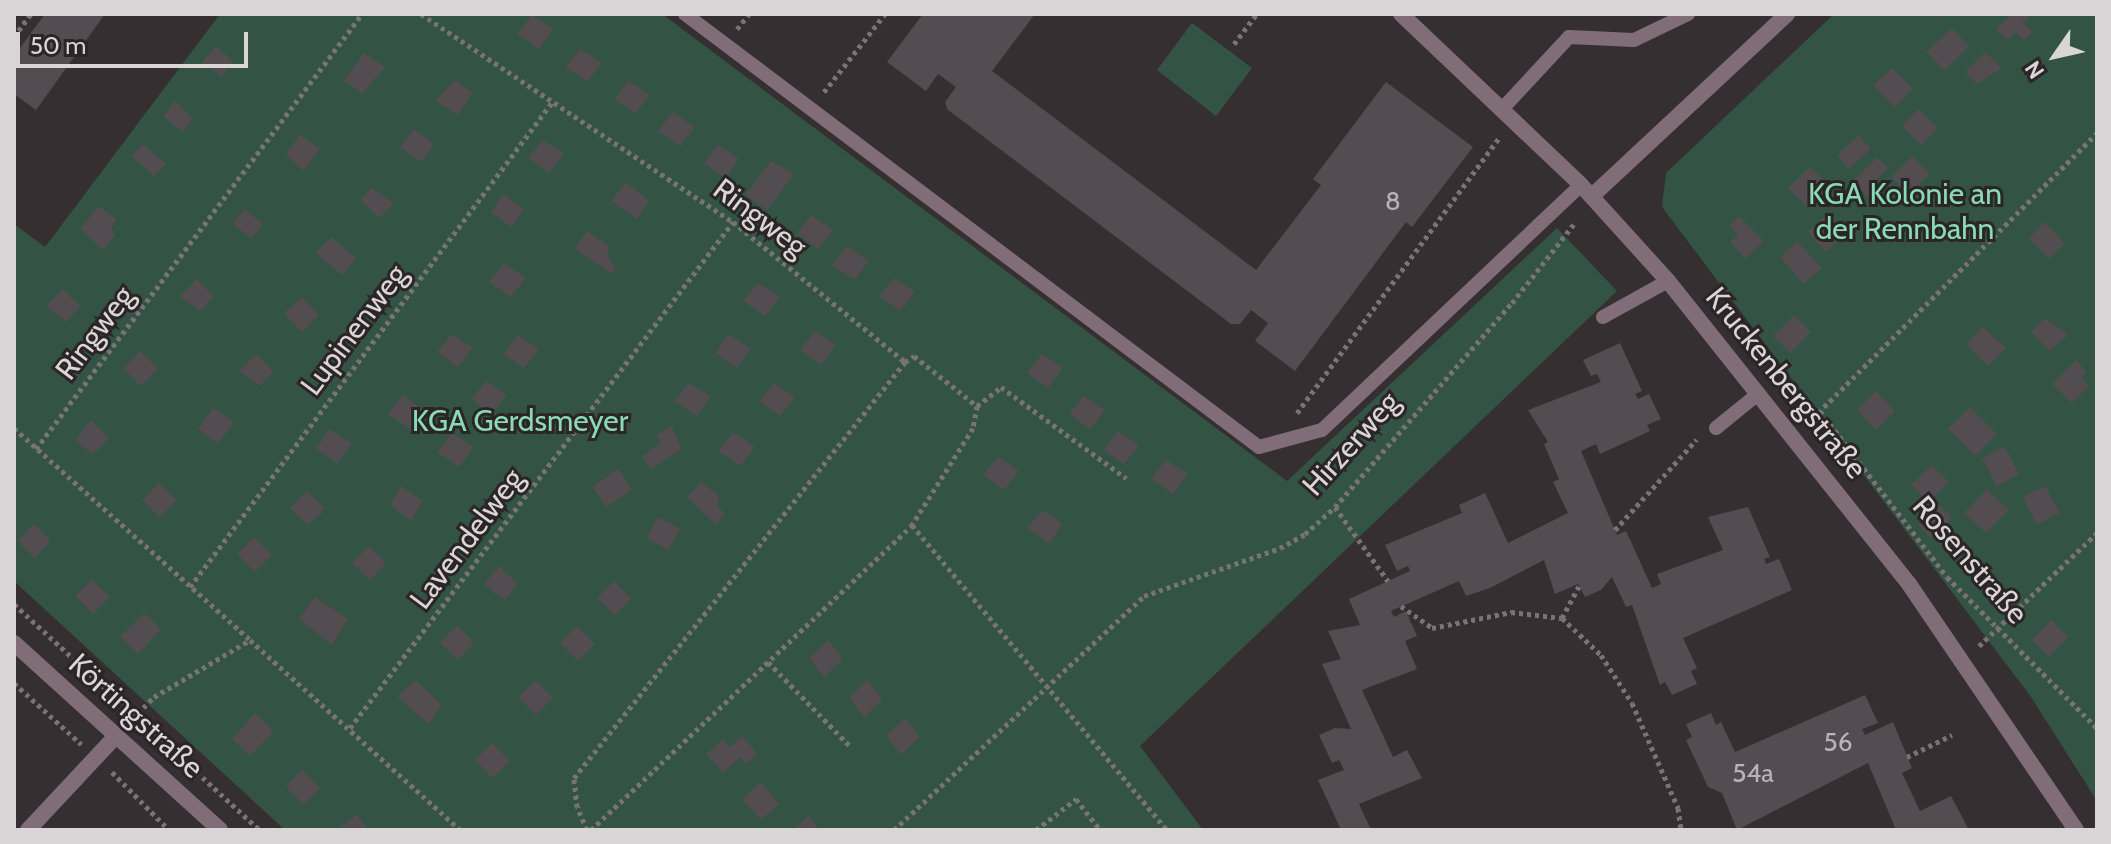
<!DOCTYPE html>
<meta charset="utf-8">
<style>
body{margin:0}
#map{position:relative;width:2111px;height:844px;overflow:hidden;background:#352f32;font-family:Cabin,sans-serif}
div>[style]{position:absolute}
.green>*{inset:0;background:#335444}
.building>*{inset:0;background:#534c50}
.path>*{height:5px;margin-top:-2.5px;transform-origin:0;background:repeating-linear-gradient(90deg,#787376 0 4px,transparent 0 8px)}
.service>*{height:14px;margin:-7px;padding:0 7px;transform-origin:7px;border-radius:7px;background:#816d77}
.minor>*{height:16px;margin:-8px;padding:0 8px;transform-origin:8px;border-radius:8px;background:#816d77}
span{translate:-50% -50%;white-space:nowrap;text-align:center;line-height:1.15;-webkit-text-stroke:6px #2b2528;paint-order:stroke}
.number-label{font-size:26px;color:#b8b4b6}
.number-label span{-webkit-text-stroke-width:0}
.park-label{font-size:30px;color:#8adbb5}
.street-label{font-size:30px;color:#dad6d8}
.frame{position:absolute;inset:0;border:16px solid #dad6d8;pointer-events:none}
.north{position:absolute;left:2015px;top:16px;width:80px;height:80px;-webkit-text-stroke:6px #2b2528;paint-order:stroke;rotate:236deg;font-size:22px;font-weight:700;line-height:32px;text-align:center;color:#dad6d8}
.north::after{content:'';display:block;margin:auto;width:28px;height:36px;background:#dad6d8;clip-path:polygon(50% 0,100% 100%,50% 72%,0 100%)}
.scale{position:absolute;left:16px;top:32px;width:232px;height:36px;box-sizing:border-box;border:4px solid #dad6d8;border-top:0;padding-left:10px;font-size:24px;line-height:28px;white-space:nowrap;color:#dad6d8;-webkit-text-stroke:6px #2b2528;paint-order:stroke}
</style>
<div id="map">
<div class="green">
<div style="clip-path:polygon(220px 14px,662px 14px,1287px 481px,1557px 228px,1617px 291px,1140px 746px,1203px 830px,285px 830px,14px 581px,14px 224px,45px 247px)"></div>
<div style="clip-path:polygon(1834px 14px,2097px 14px,2097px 801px,2031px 697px,1662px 207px,1666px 173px)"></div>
<div style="clip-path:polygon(1192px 23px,1252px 68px,1216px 116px,1157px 70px)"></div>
</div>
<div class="building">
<div style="clip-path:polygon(45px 14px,105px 14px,36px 110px,14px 94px,14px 56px)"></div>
<div style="clip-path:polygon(923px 14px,1035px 14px,992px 71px,1256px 270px,1321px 185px,1313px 179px,1386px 82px,1473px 147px,1412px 227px,1406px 222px,1295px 371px,1255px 341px,1268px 323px,1251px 310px,1240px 324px,1231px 324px,947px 109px,945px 102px,956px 87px,938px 74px,926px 91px,887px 62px)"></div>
<div style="clip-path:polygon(2011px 14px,2031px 14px,2023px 22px,2033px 32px,2024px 41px,2015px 32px,2007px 40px,1996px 29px)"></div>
<div style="clip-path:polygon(532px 15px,554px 29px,539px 49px,517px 34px)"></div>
<div style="clip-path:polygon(1952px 28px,1969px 46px,1944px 71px,1926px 52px)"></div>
<div style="clip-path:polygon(216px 46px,233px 61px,222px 77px,202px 62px)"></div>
<div style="clip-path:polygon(580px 49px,602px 63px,587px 82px,565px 67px)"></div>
<div style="clip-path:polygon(1985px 52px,2002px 68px,1977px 84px,1965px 72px)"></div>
<div style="clip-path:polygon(364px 53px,385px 67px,362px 94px,344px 80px)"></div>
<div style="clip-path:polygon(1892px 68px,1913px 89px,1894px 107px,1873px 85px)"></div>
<div style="clip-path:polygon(454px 80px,473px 93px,458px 115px,435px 101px)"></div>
<div style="clip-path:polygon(628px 81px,650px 95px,635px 114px,614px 99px)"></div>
<div style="clip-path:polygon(175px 101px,193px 119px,183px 132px,163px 116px)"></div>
<div style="clip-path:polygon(1918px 109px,1938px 128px,1922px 145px,1902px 126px)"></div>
<div style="clip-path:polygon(673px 112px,695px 127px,680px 146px,658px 131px)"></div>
<div style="clip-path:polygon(414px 129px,434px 145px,421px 162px,400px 147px)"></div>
<div style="clip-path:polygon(300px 134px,320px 149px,304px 171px,286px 155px)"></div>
<div style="clip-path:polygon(1859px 135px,1871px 149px,1848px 169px,1837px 155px)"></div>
<div style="clip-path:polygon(543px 140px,564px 154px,549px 173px,528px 158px)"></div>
<div style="clip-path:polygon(143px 144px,166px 164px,154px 176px,131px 156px)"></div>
<div style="clip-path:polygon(718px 145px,739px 159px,725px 178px,704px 163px)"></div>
<div style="clip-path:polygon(1913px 156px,1930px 174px,1908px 194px,1891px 177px)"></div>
<div style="clip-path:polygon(1877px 157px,1888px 169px,1870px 186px,1880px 197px,1873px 203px,1853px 181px)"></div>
<div style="clip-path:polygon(771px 161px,794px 174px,767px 210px,745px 195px)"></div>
<div style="clip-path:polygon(1810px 167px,1828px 184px,1806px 206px,1788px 188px)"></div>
<div style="clip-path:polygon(626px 182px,649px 201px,637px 219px,611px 201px)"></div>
<div style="clip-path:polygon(372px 188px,394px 203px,379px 218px,361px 200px)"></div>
<div style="clip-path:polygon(503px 194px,524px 209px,511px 227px,491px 212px)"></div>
<div style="clip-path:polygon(99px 206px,117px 220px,111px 228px,115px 235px,103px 250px,80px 229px)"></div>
<div style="clip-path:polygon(245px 209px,263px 224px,251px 239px,232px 223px)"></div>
<div style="clip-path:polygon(1828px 213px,1846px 233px,1826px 252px,1808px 232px)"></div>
<div style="clip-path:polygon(811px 215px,833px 230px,818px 249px,797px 234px)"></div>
<div style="clip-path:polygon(1739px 216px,1764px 241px,1745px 259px,1730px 242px,1738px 235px,1730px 225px)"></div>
<div style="clip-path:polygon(2045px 222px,2065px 243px,2049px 259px,2029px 238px)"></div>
<div style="clip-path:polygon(587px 231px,609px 246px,608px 257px,616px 268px,612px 274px,575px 249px)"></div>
<div style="clip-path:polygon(331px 237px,356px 258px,342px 275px,316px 253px)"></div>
<div style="clip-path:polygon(1797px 241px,1822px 268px,1804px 284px,1780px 257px)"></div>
<div style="clip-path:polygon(847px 246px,869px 261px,854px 280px,832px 265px)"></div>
<div style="clip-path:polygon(504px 263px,526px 278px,511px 297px,489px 282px)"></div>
<div style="clip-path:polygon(894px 278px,915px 292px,900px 311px,879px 296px)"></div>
<div style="clip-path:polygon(197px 279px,214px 297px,200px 311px,180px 296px)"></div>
<div style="clip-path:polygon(758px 283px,780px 297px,765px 316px,743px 301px)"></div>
<div style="clip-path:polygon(63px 289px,81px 306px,66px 322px,46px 306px)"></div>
<div style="clip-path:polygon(302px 297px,319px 315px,302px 332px,284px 314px)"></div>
<div style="clip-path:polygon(1794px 315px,1811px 332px,1790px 353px,1773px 336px)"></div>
<div style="clip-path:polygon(2045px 318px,2068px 334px,2050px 351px,2031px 332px)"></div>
<div style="clip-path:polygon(1983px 327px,2006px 348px,1988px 366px,1966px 344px)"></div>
<div style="clip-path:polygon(815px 331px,836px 345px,821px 365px,800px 350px)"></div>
<div style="clip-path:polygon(452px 334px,473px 348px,458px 367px,437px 352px)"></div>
<div style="clip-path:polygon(729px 334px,751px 349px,736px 368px,715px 353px)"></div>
<div style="clip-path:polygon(518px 335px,539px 349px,524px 368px,503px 354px)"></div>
<div style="clip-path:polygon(1620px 343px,1642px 391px,1635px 394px,1638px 399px,1649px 394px,1661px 419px,1647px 425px,1650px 431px,1600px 454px,1596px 444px,1581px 451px,1617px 535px,1626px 531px,1652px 588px,1661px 584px,1657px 574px,1723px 550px,1708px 517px,1748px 507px,1770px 557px,1764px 559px,1766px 564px,1779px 559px,1792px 590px,1683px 638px,1697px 668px,1691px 671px,1697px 684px,1672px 695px,1665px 682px,1660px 685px,1632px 605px,1626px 607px,1612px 577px,1601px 590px,1585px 597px,1578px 584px,1555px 594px,1544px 560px,1490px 588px,1466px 596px,1459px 581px,1391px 611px,1394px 617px,1406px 611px,1417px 636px,1405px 641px,1417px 669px,1362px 690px,1393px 757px,1407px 750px,1422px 778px,1359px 804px,1371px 830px,1341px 830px,1318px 780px,1344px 770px,1339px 760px,1332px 763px,1319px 735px,1335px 728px,1351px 729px,1322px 664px,1341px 659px,1328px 631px,1360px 625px,1349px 599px,1410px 571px,1408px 566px,1397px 571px,1385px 545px,1462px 513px,1459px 505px,1485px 493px,1508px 543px,1568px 513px,1553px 482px,1559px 479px,1544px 444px,1548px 442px,1528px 410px,1601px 382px,1597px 374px,1591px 376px,1583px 360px)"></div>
<div style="clip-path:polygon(141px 351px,158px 369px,141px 386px,123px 368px)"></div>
<div style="clip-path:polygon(256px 354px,274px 371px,259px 386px,239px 371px)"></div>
<div style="clip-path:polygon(1042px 354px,1063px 368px,1048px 388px,1027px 373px)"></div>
<div style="clip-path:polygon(2076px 360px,2087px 372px,2081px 378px,2089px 386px,2072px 403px,2052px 384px)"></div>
<div style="clip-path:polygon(486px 381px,507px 395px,492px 414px,471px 399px)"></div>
<div style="clip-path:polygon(689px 383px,711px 397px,696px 416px,674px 401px)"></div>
<div style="clip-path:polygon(774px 383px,795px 397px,780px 416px,759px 401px)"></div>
<div style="clip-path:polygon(1876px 391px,1895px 411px,1876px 430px,1857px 410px)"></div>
<div style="clip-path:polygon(403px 395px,424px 410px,409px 429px,388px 414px)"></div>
<div style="clip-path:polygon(1084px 396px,1105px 410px,1090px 429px,1069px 414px)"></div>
<div style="clip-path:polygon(1970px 407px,1997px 434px,1975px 456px,1948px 429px)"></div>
<div style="clip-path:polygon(213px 408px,234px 422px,218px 444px,198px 429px)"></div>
<div style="clip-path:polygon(91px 420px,109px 438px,93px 455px,75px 440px)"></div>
<div style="clip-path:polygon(671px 425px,682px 449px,651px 469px,642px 456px,661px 443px,656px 436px)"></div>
<div style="clip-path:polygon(330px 429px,352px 444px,337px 463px,315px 448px)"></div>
<div style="clip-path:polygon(1118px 431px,1139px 445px,1124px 464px,1103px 450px)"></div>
<div style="clip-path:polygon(733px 432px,755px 447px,740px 466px,718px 451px)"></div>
<div style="clip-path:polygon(452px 433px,474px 447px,459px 467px,437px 452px)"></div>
<div style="clip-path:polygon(2004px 446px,2019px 474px,1997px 486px,1982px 459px)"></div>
<div style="clip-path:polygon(998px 457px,1019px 471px,1004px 490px,983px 475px)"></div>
<div style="clip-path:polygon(1166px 460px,1188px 474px,1173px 494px,1151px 479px)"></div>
<div style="clip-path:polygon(1932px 465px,1949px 482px,1929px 502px,1911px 485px)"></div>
<div style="clip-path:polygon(618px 468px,632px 490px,606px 507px,593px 487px)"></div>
<div style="clip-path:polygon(701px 482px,719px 496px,717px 505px,725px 514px,716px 525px,687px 497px)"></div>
<div style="clip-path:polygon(159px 483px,177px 500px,160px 517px,142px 500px)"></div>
<div style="clip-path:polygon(401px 486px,423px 501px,411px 521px,390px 505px)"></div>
<div style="clip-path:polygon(2045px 486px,2060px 513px,2037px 525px,2023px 497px)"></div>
<div style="clip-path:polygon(1987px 489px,2009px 510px,1986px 533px,1964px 513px)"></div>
<div style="clip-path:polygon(307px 491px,325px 509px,308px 525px,290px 508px)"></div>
<div style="clip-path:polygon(1936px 501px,1952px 518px,1931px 538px,1919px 525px)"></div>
<div style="clip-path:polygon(1042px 510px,1063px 524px,1049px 543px,1027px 528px)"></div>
<div style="clip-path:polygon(658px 517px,680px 529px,668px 550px,646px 538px)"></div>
<div style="clip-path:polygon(34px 524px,51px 541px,35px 558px,17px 541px)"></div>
<div style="clip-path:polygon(254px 537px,272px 555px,255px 572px,237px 554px)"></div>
<div style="clip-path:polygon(369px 546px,386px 563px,370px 580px,352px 563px)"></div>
<div style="clip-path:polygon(499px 566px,518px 584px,504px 600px,484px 584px)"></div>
<div style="clip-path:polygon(92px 579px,110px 597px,93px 614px,75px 596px)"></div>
<div style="clip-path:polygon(614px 581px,631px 599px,615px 616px,597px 598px)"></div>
<div style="clip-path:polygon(315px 597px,348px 619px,332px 645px,299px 619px)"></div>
<div style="clip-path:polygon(144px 613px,161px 629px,138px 654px,120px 637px)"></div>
<div style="clip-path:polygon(2051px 620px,2068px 637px,2049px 657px,2032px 640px)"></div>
<div style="clip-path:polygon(457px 625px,474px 643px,458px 660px,440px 643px)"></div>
<div style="clip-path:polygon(577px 626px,595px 644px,578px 661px,560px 643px)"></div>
<div style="clip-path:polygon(828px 640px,843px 659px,824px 677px,809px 658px)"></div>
<div style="clip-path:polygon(415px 680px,442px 705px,429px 724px,397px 697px)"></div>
<div style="clip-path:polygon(535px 680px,553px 698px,536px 715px,518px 697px)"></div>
<div style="clip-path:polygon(867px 680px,883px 699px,864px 717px,849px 698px)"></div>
<div style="clip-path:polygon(1865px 695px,1878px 723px,1862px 729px,1865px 735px,1893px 722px,1912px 768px,1902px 773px,1920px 811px,1951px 796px,1969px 830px,1896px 830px,1868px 763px,1737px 830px,1722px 793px,1708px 787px,1686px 740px,1692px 737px,1686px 724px,1711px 713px,1716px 725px,1721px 722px,1735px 752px)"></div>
<div style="clip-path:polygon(255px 713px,274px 731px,250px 756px,232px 739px)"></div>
<div style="clip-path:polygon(905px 718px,920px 737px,901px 755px,886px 736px)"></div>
<div style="clip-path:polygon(742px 736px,757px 753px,746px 764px,740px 757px,723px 773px,706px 754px,723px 739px,730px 747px)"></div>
<div style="clip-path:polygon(492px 743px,510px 761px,493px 778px,475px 760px)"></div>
<div style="clip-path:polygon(302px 769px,320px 788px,304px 805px,286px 787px)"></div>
<div style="clip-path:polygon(761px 782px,779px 804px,761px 820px,742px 799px)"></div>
<div style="clip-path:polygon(356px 814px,369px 830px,338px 830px)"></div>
<div style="clip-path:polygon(808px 816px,819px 830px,793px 830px)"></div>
</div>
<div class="path">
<div style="left:421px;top:14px;width:375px;rotate:33.7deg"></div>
<div style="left:733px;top:222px;width:222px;rotate:39.1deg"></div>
<div style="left:737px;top:29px;width:19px;rotate:-51deg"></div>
<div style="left:14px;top:37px;width:29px;rotate:-54deg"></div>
<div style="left:1234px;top:44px;width:38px;rotate:-53deg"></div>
<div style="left:824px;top:92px;width:99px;rotate:-52deg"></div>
<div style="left:977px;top:406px;width:31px;rotate:-38deg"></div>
<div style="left:1001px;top:387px;width:155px;rotate:36.1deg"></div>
<div style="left:1820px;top:411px;width:209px;rotate:52.6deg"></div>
<div style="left:1947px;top:577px;width:213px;rotate:45.2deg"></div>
<div style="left:1297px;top:413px;width:343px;rotate:-53.7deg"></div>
<div style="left:1807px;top:424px;width:411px;rotate:-45.1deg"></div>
<div style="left:14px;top:428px;width:317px;rotate:41.9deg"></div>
<div style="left:36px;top:449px;width:544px;rotate:-53.15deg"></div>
<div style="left:1335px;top:507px;width:91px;rotate:54.4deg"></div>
<div style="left:1615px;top:530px;width:122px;rotate:-48deg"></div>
<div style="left:190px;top:587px;width:607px;rotate:-53.24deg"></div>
<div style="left:14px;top:604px;width:334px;rotate:42.6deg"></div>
<div style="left:1401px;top:606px;width:38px;rotate:35deg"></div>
<div style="left:1432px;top:628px;width:81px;rotate:-11.4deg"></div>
<div style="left:1511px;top:612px;width:51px;rotate:6.7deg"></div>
<div style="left:1562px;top:618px;width:54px;rotate:43.5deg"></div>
<div style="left:1601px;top:655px;width:57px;rotate:57.1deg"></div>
<div style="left:1632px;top:703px;width:115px;rotate:66.3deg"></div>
<div style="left:1678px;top:808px;width:22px;rotate:82deg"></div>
<div style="left:1562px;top:618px;width:36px;rotate:-62deg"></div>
<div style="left:1979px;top:646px;width:163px;rotate:-43.8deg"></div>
<div style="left:768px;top:662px;width:120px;rotate:45.7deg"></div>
<div style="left:14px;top:683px;width:91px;rotate:42.3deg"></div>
<div style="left:132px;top:719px;width:31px;rotate:-45deg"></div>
<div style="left:154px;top:697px;width:112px;rotate:-30.7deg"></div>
<div style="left:250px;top:640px;width:283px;rotate:42.1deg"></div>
<div style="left:350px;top:728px;width:635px;rotate:-52.88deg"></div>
<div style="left:1907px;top:757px;width:50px;rotate:-26.1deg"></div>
<div style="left:112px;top:772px;width:81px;rotate:45.5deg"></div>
<div style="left:587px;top:830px;width:25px;rotate:-113deg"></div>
<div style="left:577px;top:807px;width:29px;rotate:-96deg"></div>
<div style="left:574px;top:778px;width:532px;rotate:-51.49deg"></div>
<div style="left:905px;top:362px;width:11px;rotate:-34deg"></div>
<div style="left:914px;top:356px;width:80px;rotate:38.4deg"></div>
<div style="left:977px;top:406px;width:22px;rotate:100deg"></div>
<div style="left:973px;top:428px;width:115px;rotate:122.2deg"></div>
<div style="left:591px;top:830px;width:443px;rotate:-43.5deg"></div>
<div style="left:912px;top:525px;width:398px;rotate:50.1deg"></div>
<div style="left:894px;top:830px;width:342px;rotate:-43.1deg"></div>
<div style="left:1144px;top:596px;width:144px;rotate:-19.4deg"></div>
<div style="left:1280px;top:548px;width:29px;rotate:-29deg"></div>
<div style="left:1305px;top:534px;width:40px;rotate:-42deg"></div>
<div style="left:1335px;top:507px;width:270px;rotate:-49.1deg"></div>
<div style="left:1512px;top:303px;width:100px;rotate:-51.9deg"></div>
<div style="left:1036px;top:830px;width:51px;rotate:-37.8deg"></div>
<div style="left:1076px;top:799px;width:39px;rotate:52deg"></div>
</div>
<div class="service">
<div style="left:685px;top:14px;width:719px;rotate:37.03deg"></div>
<div style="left:1259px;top:447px;width:65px;rotate:-15.1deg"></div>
<div style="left:1322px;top:430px;width:357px;rotate:-43.4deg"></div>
<div style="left:1503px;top:108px;width:97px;rotate:-47.1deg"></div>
<div style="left:1569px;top:37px;width:65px;rotate:2.6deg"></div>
<div style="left:1634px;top:40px;width:60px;rotate:-25.7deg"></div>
<div style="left:1603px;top:317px;width:74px;rotate:-29deg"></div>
<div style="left:1716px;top:428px;width:55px;rotate:-39.1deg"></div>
</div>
<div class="minor">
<div style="left:1401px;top:14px;width:248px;rotate:43.5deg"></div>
<div style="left:1581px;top:185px;width:130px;rotate:47.8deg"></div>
<div style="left:1668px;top:281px;width:387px;rotate:51.5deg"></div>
<div style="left:1909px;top:584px;width:297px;rotate:55.8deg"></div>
<div style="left:1592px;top:196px;width:267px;rotate:-43deg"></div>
<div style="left:14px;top:643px;width:278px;rotate:42.2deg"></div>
<div style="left:28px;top:830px;width:130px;rotate:-46.9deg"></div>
</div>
<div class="number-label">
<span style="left:1393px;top:202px">8</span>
<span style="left:1838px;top:743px">56</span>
<span style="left:1753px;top:774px">54a</span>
</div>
<div class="park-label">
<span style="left:1905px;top:211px">KGA Kolonie an<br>der Rennbahn</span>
<span style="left:520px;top:421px">KGA Gerdsmeyer</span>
</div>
<div class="street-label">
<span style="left:760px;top:218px;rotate:37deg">Ringweg</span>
<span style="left:354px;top:330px;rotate:-53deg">Lupinenweg</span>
<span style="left:95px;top:333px;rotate:-53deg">Ringweg</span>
<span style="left:1786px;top:383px;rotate:51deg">Kruckenbergstraße</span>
<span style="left:1351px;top:444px;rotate:-48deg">Hirzerweg</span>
<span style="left:467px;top:539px;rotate:-53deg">Lavendelweg</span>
<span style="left:1970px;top:560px;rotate:49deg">Rosenstraße</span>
<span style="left:136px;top:716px;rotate:42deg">Körtingstraße</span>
</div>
<div class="frame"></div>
<div class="north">N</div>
<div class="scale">50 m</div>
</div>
